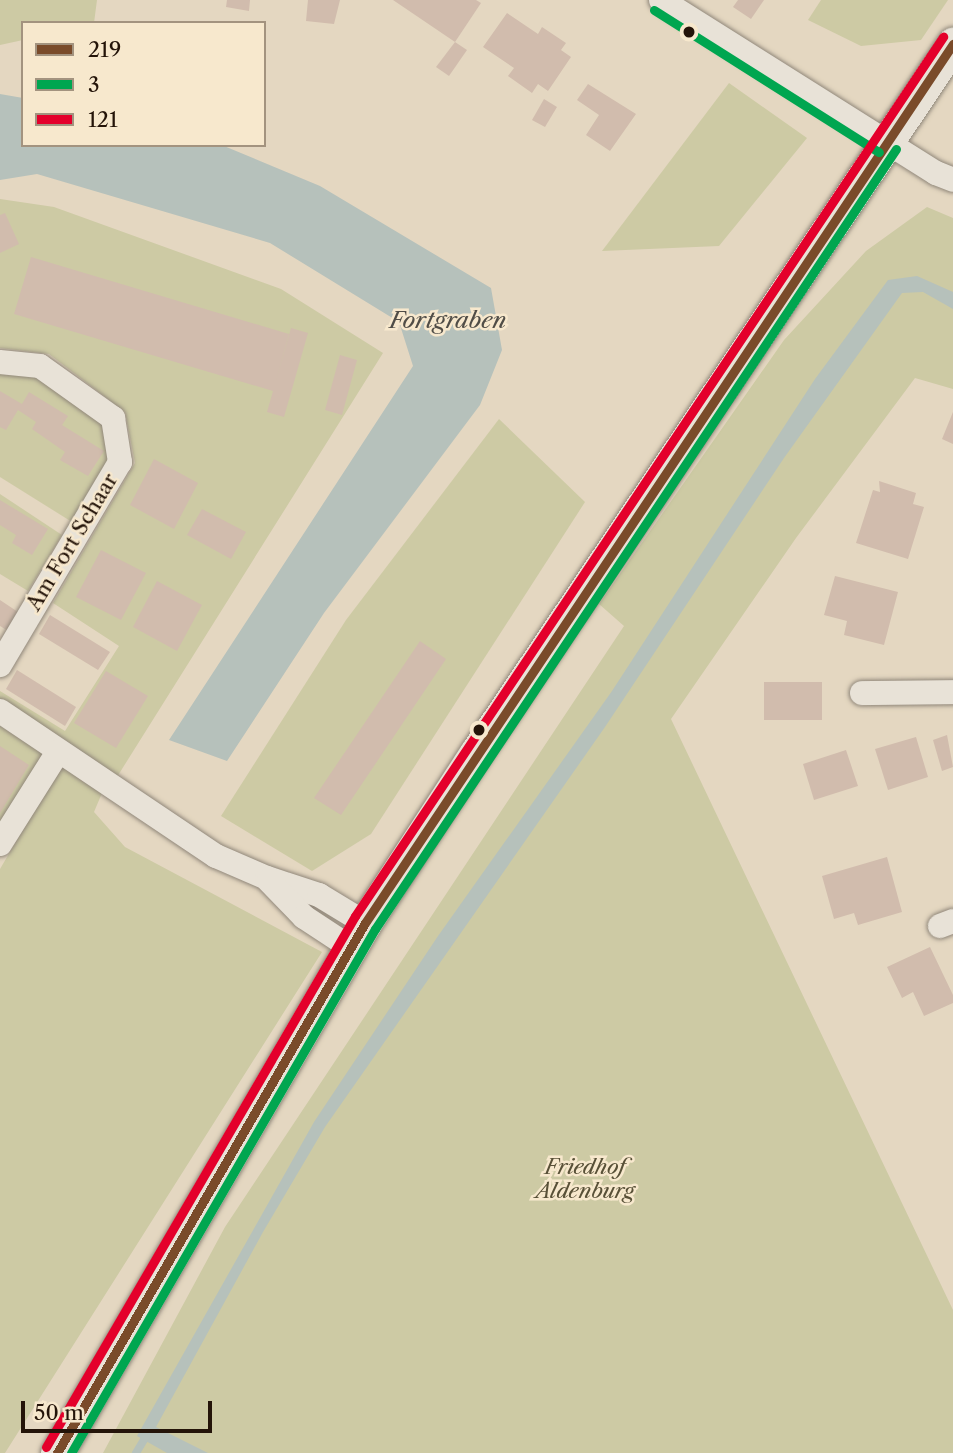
<!DOCTYPE html>
<style>
body{margin:0}
#map{position:relative;width:953px;height:1453px;overflow:hidden;background:#e4d7c1;font-family:"Libre Caslon Text",serif}
div>[style]{position:absolute}
.green>*{inset:0;background:#cdcaa4}
.water>*{inset:0;background:#b6c1bb}
.stream>*{height:8px;margin:-4px;padding:0 4px;transform-origin:4px;border-radius:4px;background:#b6c1bb}
.building>*{inset:0;background:#d1bcad}
.roads{filter:drop-shadow(0 0 2px #90877a) drop-shadow(0 0 2px #90877a)}
.minor>*{height:24px;margin:-12px;padding:0 12px;transform-origin:12px;border-radius:12px;background:#e8e2d7}
.secondary>*{height:33px;margin:-16.5px;padding:0 16.5px;transform-origin:16.5px;border-radius:16.5px;background:#e8e2d7}
.bus-1>*{height:9px;margin:-4.5px;padding:0 4.5px;transform-origin:4.5px;border-radius:4.5px;background:#7a4b2a}
.bus-2>*{height:9px;margin:-4.5px;padding:0 4.5px;transform-origin:4.5px;border-radius:4.5px;background:#00a650}
.bus-3>*{height:9px;margin:-4.5px;padding:0 4.5px;transform-origin:4.5px;border-radius:4.5px;background:#e4002b}
.dots>*{width:19px;height:19px;translate:-50% -50%;box-sizing:border-box;border:4px solid #f7e8cd;border-radius:50%}
span{translate:-50% -50%;white-space:nowrap;text-align:center;line-height:1.15;-webkit-text-stroke:5px #f7e8cd;paint-order:stroke}
.street-label{font-size:21px;color:#241409}
.park-label{font-size:21px;color:#585037;font-style:italic}
.water-label{font-size:23px;color:#504d47;font-style:italic}
.legend{position:absolute;left:21px;top:21px;width:245px;height:126px;box-sizing:border-box;background:#f7e8cd;border:2px solid #a3937f;margin:0;padding:9px 12px;list-style:none;font-size:21px;color:#241409}
.legend li{display:flex;align-items:center;gap:14px;height:35px}
.legend b{width:35px;border:2px solid #a3937f}
.scale{position:absolute;left:21px;top:1401px;width:191px;height:32px;box-sizing:border-box;border:4px solid #241409;border-top:0;padding-left:9px;font-size:21px;line-height:24px;white-space:nowrap;color:#241409;-webkit-text-stroke:5px #f7e8cd;paint-order:stroke}
</style>
<div id="map">
<div class="green">
<div style="clip-path:polygon(0 0,97px 0,94px 23px,23px 23px,23px 40px,0 45px)"></div>
<div style="clip-path:polygon(821px 0,948px 0,921px 40px,861px 46px,808px 20px)"></div>
<div style="clip-path:polygon(729px 83px,807px 138px,719px 246px,602px 251px)"></div>
<div style="clip-path:polygon(0 199px,54px 207px,281px 289px,383px 353px,117px 777px,0 699px,0 691px,65px 731px,119px 646px,53px 603px,135px 463px,125px 412px,49px 354px,0 348px)"></div>
<div style="clip-path:polygon(927px 207px,953px 218px,953px 389px,915px 378px,796px 538px,671px 719px,953px 1310px,953px 1453px,103px 1453px,225px 1227px,624px 626px,599px 604px,784px 340px,866px 251px)"></div>
<div style="clip-path:polygon(0 371px,36px 374px,106px 425px,111px 458px,72px 522px,0 477px)"></div>
<div style="clip-path:polygon(499px 419px,585px 502px,371px 834px,312px 871px,221px 816px,346px 620px)"></div>
<div style="clip-path:polygon(0 494px,62px 535px,28px 591px,0 574px)"></div>
<div style="clip-path:polygon(0 726px,46px 756px,0 827px)"></div>
<div style="clip-path:polygon(61px 765px,102px 793px,94px 812px,125px 847px,322px 952px,5px 1453px,0 1453px,0 869px)"></div>
</div>
<div class="water">
<div style="clip-path:polygon(0 94px,23px 98px,23px 145px,224px 146px,320px 186px,491px 288px,502px 350px,480px 405px,324px 613px,227px 761px,169px 740px,413px 366px,399px 322px,270px 243px,37px 174px,0 180px)"></div>
<div style="clip-path:polygon(917px 276px,953px 292px,953px 309px,923px 292px,902px 293px,784px 458px,605px 727px,325px 1127px,263px 1232px,156px 1427px,208px 1453px,167px 1453px,137px 1436px,314px 1122px,438px 936px,612px 691px,815px 379px,888px 280px)"></div>
</div>
<div class="stream">
<div style="left:136px;top:1453px;width:26px;rotate:-59deg"></div>
</div>
<div class="building">
<div style="clip-path:polygon(227px 0,250px 0,249px 11px,226px 7px)"></div>
<div style="clip-path:polygon(308px 0,340px 0,334px 24px,306px 21px)"></div>
<div style="clip-path:polygon(393px 0,476px 0,481px 3px,455px 42px)"></div>
<div style="clip-path:polygon(738px 0,764px 0,751px 19px,733px 7px)"></div>
<div style="clip-path:polygon(507px 13px,538px 34px,542px 27px,566px 43px,561px 50px,571px 57px,548px 91px,538px 84px,532px 93px,508px 76px,514px 68px,483px 47px)"></div>
<div style="clip-path:polygon(455px 42px,467px 50px,449px 76px,436px 67px)"></div>
<div style="clip-path:polygon(588px 84px,636px 114px,610px 151px,586px 135px,599px 115px,577px 100px)"></div>
<div style="clip-path:polygon(544px 99px,557px 107px,545px 127px,532px 120px)"></div>
<div style="clip-path:polygon(5px 213px,19px 244px,0 253px,0 215px)"></div>
<div style="clip-path:polygon(31px 257px,289px 334px,275px 384px,291px 328px,308px 333px,284px 417px,267px 412px,273px 391px,14px 314px)"></div>
<div style="clip-path:polygon(340px 355px,357px 360px,342px 415px,325px 410px)"></div>
<div style="clip-path:polygon(0 391px,22px 404px,29px 392px,68px 416px,62px 425px,104px 451px,88px 476px,60px 460px,65px 452px,32px 429px,36px 422px,18px 410px,6px 430px,0 427px)"></div>
<div style="clip-path:polygon(953px 412px,953px 444px,942px 439px)"></div>
<div style="clip-path:polygon(154px 459px,198px 483px,174px 529px,130px 505px)"></div>
<div style="clip-path:polygon(879px 481px,916px 493px,913px 504px,924px 507px,908px 559px,856px 543px,873px 490px,880px 492px)"></div>
<div style="clip-path:polygon(0 500px,48px 529px,32px 555px,12px 543px,16px 535px,0 525px)"></div>
<div style="clip-path:polygon(202px 509px,246px 532px,231px 559px,187px 535px)"></div>
<div style="clip-path:polygon(101px 550px,146px 573px,121px 620px,76px 597px)"></div>
<div style="clip-path:polygon(835px 576px,898px 592px,884px 645px,844px 635px,847px 621px,824px 615px)"></div>
<div style="clip-path:polygon(157px 581px,202px 605px,177px 651px,133px 627px)"></div>
<div style="clip-path:polygon(0 600px,21px 614px,10px 632px,0 626px)"></div>
<div style="clip-path:polygon(50px 615px,110px 652px,98px 670px,39px 634px)"></div>
<div style="clip-path:polygon(420px 641px,446px 659px,341px 815px,314px 798px)"></div>
<div style="clip-path:polygon(17px 670px,76px 707px,65px 726px,6px 689px)"></div>
<div style="clip-path:polygon(106px 671px,148px 696px,116px 748px,74px 723px)"></div>
<div style="clip-path:polygon(764px 682px,822px 682px,822px 720px,764px 720px)"></div>
<div style="clip-path:polygon(947px 735px,953px 767px,942px 771px,933px 740px)"></div>
<div style="clip-path:polygon(916px 737px,928px 777px,888px 790px,875px 749px)"></div>
<div style="clip-path:polygon(0 746px,29px 765px,0 813px)"></div>
<div style="clip-path:polygon(846px 750px,858px 786px,814px 800px,803px 764px)"></div>
<div style="clip-path:polygon(887px 857px,902px 912px,858px 925px,854px 913px,834px 919px,822px 876px)"></div>
<div style="clip-path:polygon(930px 947px,953px 995px,953px 1003px,924px 1016px,913px 992px,902px 998px,887px 967px)"></div>
</div>
<div class="roads">
<div class="minor">
<div style="left:661px;top:0;width:325px;rotate:32.2deg"></div>
<div style="left:936px;top:173px;width:18px;rotate:22deg"></div>
<div style="left:0;top:362px;width:40px;rotate:5.7deg"></div>
<div style="left:40px;top:366px;width:90px;rotate:35.5deg"></div>
<div style="left:113px;top:418px;width:45px;rotate:81deg"></div>
<div style="left:120px;top:462px;width:236px;rotate:120.6deg"></div>
<div style="left:862px;top:693px;width:91px;rotate:-0.6deg"></div>
<div style="left:0;top:711px;width:260px;rotate:33.9deg"></div>
<div style="left:216px;top:856px;width:56px;rotate:23.3deg"></div>
<div style="left:267px;top:878px;width:55px;rotate:18.1deg"></div>
<div style="left:319px;top:895px;width:54px;rotate:31.3deg"></div>
<div style="left:0;top:844px;width:109px;rotate:-57.8deg"></div>
<div style="left:269px;top:881px;width:50px;rotate:45.8deg"></div>
<div style="left:304px;top:917px;width:56px;rotate:33.4deg"></div>
<div style="left:940px;top:926px;width:14px;rotate:-21deg"></div>
</div>
<div class="secondary">
<div style="left:57px;top:1453px;width:613px;rotate:-59.84deg"></div>
<div style="left:365px;top:923px;width:203px;rotate:-56.9deg"></div>
<div style="left:476px;top:753px;width:855px;rotate:-56.07deg"></div>
</div>
</div>
<div class="bus-1">
<div style="left:57px;top:1453px;width:613px;rotate:-59.84deg"></div>
<div style="left:365px;top:923px;width:1058px;rotate:-56.22deg"></div>
</div>
<div class="bus-2">
<div style="left:654px;top:10px;width:266px;rotate:32.3deg"></div>
<div style="left:71px;top:1453px;width:606px;rotate:-59.88deg"></div>
<div style="left:375px;top:929px;width:938px;rotate:-56.26deg"></div>
</div>
<div class="bus-3">
<div style="left:46px;top:1447px;width:614px;rotate:-59.8deg"></div>
<div style="left:355px;top:916px;width:1058px;rotate:-56.22deg"></div>
</div>
<div class="dots">
<div style="left:689px;top:32px;background:#241409"></div>
<div style="left:479px;top:730px;background:#241409"></div>
</div>
<div class="street-label">
<span style="left:72px;top:542px;rotate:-59deg">Am Fort Schaar</span>
</div>
<div class="park-label">
<span style="left:585px;top:1179px">Friedhof<br>Aldenburg</span>
</div>
<div class="water-label">
<span style="left:448px;top:320px">Fortgraben</span>
</div>
<ul class="legend">
<li><b style="height:9px;background:#7a4b2a"></b>219</li>
<li><b style="height:9px;background:#00a650"></b>3</li>
<li><b style="height:9px;background:#e4002b"></b>121</li>
</ul>
<div class="scale">50 m</div>
</div>
